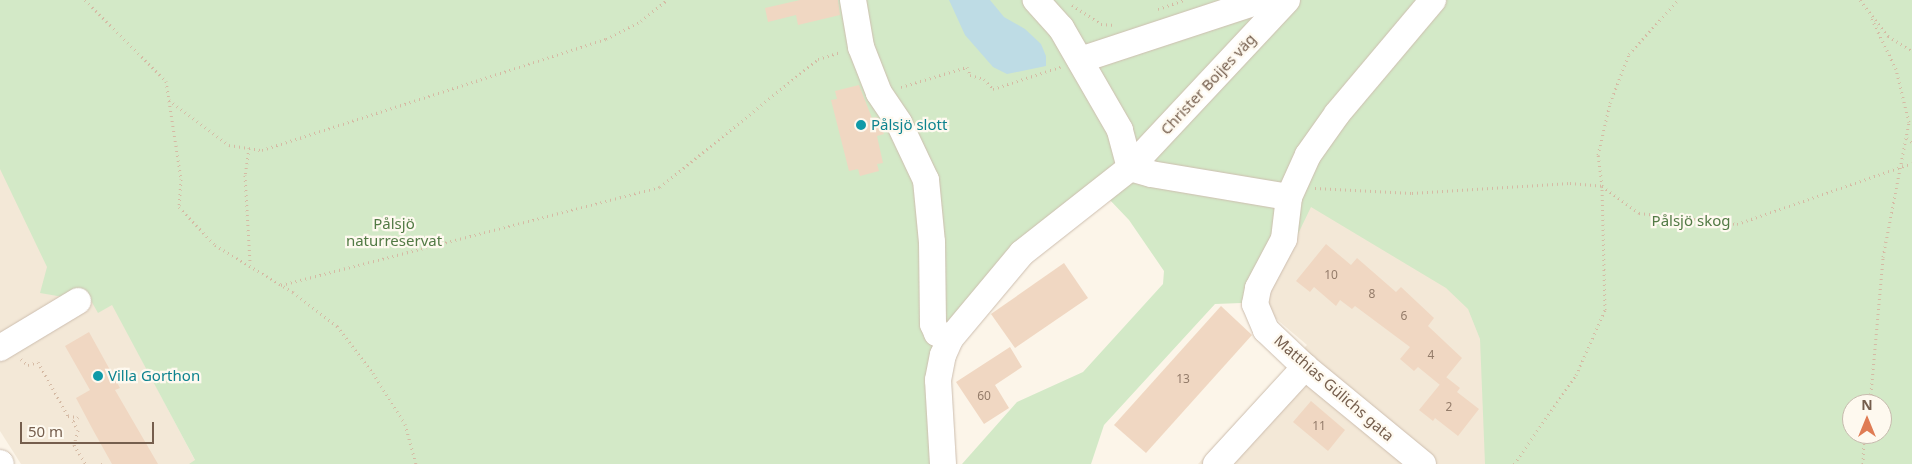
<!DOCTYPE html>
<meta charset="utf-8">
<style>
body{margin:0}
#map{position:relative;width:1912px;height:464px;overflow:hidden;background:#fcf5e9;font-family:"Noto Sans",sans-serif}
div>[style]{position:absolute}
.residential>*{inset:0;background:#f3e8d7}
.green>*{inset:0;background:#d3e9c7}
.water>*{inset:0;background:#bedce5}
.building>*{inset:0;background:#f0d7c2}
.path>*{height:3px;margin-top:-1.5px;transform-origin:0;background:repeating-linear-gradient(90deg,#d5baa4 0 1px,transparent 0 5px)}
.roads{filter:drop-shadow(0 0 1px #cdbeaf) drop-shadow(0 0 1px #cdbeaf)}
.minor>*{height:26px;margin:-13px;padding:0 13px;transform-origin:13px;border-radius:13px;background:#fff}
.dots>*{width:14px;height:14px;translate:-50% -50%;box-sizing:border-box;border:2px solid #fef9ef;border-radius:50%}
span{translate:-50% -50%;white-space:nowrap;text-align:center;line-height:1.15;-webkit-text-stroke:4.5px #fef9ef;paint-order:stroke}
.number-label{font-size:12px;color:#947c6a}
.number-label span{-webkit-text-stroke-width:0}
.street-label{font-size:15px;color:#755e4d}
.culture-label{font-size:15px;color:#0d838f}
.left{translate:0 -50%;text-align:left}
.park-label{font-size:15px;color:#527a45}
.north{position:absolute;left:1842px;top:394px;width:50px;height:50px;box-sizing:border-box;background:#fef9ef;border:1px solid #c7bbae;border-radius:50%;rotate:0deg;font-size:14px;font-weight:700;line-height:20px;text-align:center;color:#755e4d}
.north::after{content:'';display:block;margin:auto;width:18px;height:22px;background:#df7c54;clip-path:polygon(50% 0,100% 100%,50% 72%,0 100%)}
.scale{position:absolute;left:20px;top:422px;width:134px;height:22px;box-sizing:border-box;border:2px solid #755e4d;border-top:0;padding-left:6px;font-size:15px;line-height:18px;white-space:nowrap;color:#755e4d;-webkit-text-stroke:4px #fef9ef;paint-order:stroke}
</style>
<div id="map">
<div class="residential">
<div style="clip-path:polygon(0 139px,94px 275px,0 337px)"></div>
<div style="clip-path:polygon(1299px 197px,1491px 315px,1488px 464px,1198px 464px,1307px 345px,1267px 311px,1266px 288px)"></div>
<div style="clip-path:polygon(106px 292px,197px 464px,21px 464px,0 431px,0 357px)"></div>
</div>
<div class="green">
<div style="clip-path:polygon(evenodd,0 0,1912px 0,1912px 464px,1485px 464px,1480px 339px,1468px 309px,1446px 288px,1311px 207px,1271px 290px,1268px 302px,1215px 304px,1104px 425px,1091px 464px,962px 464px,1017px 402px,1083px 372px,1163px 284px,1164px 271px,1129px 220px,1108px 198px,1016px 266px,946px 362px,936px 464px,189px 464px,195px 460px,112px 305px,98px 313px,85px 290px,69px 298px,40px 293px,47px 267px,0 169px,0 0,1852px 404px,1882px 404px,1882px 434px,1852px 434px,1852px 404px)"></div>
</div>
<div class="water">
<div style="clip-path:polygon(949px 0,990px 0,1004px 17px,1025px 29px,1041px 44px,1046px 56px,1046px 66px,1007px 74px,993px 67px,965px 35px)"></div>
</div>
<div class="building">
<div style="clip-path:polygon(800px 0,838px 0,840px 15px,798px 25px,796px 15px,768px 22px,765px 8px)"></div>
<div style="clip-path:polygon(859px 85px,872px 118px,877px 117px,884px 134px,877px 136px,883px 163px,877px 164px,879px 171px,860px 176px,858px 169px,849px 171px,831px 100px,837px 99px,835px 91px)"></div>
<div style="clip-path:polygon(1326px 244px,1351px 265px,1357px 258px,1396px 292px,1401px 287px,1434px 318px,1428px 326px,1462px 358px,1440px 385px,1418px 367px,1414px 371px,1400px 359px,1410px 347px,1355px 306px,1352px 309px,1340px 300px,1336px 306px,1314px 287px,1310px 292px,1296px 281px)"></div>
<div style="clip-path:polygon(1064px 263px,1088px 298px,1015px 348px,991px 314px)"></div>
<div style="clip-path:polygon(1221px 306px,1252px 335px,1146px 453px,1114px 425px)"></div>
<div style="clip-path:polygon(89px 332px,120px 388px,115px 390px,158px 464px,112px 464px,93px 430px,76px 398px,90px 390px,65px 346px)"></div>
<div style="clip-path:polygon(1010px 347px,1022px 367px,995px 385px,1009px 408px,984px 424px,956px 382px)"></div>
<div style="clip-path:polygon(1446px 377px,1460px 388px,1457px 392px,1479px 409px,1458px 436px,1435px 418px,1433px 421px,1419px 410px)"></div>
<div style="clip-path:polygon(1311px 401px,1345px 430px,1328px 451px,1293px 422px)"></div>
</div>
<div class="path">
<div style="left:85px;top:0;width:115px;rotate:45deg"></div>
<div style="left:166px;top:81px;width:99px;rotate:81.3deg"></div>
<div style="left:181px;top:179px;width:28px;rotate:94deg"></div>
<div style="left:179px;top:207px;width:52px;rotate:46.5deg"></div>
<div style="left:215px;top:245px;width:91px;rotate:31.1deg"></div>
<div style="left:293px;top:292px;width:56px;rotate:37.7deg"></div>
<div style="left:337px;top:326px;width:59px;rotate:52.5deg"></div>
<div style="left:373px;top:373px;width:60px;rotate:57.9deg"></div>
<div style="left:405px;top:424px;width:41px;rotate:74.6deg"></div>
<div style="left:1860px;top:0;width:46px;rotate:52.1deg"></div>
<div style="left:1888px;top:36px;width:28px;rotate:32deg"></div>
<div style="left:1072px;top:5px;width:35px;rotate:33deg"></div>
<div style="left:1101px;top:24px;width:14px;rotate:4deg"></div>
<div style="left:1158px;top:9px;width:28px;rotate:-19deg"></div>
<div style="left:901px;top:87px;width:69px;rotate:-16.9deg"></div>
<div style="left:967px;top:67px;width:9px;rotate:69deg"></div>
<div style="left:970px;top:75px;width:15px;rotate:16deg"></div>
<div style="left:984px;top:79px;width:13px;rotate:48deg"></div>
<div style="left:993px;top:89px;width:71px;rotate:-18.2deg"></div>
<div style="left:169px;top:100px;width:75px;rotate:36.9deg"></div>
<div style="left:229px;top:145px;width:33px;rotate:9deg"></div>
<div style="left:262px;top:150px;width:361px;rotate:-17.9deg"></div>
<div style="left:606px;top:39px;width:39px;rotate:-27deg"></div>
<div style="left:641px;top:21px;width:33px;rotate:-39deg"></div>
<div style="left:1907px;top:138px;width:6px;rotate:39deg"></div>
<div style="left:249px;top:148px;width:27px;rotate:98deg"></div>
<div style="left:245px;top:175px;width:87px;rotate:86.7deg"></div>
<div style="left:1315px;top:188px;width:97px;rotate:3deg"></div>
<div style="left:1412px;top:193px;width:158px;rotate:-3.6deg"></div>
<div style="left:1570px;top:183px;width:32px;rotate:5deg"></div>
<div style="left:1602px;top:186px;width:46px;rotate:36.1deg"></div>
<div style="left:1639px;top:213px;width:99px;rotate:6.4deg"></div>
<div style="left:1737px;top:224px;width:185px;rotate:-19.2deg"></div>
<div style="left:281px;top:285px;width:391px;rotate:-14.5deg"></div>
<div style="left:660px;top:187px;width:203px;rotate:-39deg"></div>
<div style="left:818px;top:59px;width:24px;rotate:-17deg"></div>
<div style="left:21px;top:359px;width:9px;rotate:41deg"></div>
<div style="left:28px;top:365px;width:10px;rotate:-17deg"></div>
<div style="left:38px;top:362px;width:62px;rotate:60.9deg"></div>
<div style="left:68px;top:416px;width:10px;rotate:6deg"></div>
<div style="left:78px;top:417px;width:6px;rotate:141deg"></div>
<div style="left:73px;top:421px;width:10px;rotate:61deg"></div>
<div style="left:78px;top:430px;width:16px;rotate:105deg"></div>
<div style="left:74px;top:445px;width:22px;rotate:58deg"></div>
<div style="left:1870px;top:404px;width:148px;rotate:-84.9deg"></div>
<div style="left:1883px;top:257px;width:137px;rotate:-79.1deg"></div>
<div style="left:1909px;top:122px;width:55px;rotate:-103.8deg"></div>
<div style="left:1896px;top:69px;width:58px;rotate:-115.7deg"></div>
<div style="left:102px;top:464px;width:1px;rotate:-45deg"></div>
<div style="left:1514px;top:464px;width:108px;rotate:-55.1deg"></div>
<div style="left:1576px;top:375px;width:71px;rotate:-66deg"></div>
<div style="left:1605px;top:310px;width:124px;rotate:-91.4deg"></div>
<div style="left:1602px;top:186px;width:31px;rotate:-97deg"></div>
<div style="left:1598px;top:155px;width:53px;rotate:-77deg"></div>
<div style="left:1610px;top:103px;width:53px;rotate:-68.8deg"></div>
<div style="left:1629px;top:54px;width:73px;rotate:-47.8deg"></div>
<div style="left:1863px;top:464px;width:30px;rotate:-88deg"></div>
</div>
<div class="roads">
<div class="minor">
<div style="left:853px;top:0;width:48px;rotate:80.3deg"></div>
<div style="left:861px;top:47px;width:49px;rotate:68.6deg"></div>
<div style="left:879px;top:93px;width:36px;rotate:56deg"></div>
<div style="left:899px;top:123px;width:63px;rotate:64.7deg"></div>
<div style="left:926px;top:180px;width:62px;rotate:84.5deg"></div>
<div style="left:932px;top:242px;width:82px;rotate:89.3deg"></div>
<div style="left:933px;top:324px;width:10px;rotate:66deg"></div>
<div style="left:937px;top:333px;width:14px;rotate:25deg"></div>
<div style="left:1287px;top:0;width:230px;rotate:133.1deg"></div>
<div style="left:1130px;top:168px;width:22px;rotate:16deg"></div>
<div style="left:1151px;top:174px;width:140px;rotate:9.5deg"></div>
<div style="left:1080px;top:60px;width:193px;rotate:-18.2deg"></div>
<div style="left:0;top:348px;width:91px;rotate:-31.1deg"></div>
<div style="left:0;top:463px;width:1px;rotate:45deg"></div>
<div style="left:943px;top:464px;width:84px;rotate:-93.4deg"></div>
<div style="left:938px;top:380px;width:25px;rotate:-79deg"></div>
<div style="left:943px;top:355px;width:17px;rotate:-66deg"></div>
<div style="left:950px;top:339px;width:112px;rotate:-50.1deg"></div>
<div style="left:1022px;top:253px;width:137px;rotate:-38.2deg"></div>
<div style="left:1130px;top:168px;width:39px;rotate:-105deg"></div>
<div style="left:1120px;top:130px;width:118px;rotate:-120deg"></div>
<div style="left:1061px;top:28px;width:38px;rotate:-132deg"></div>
<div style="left:1216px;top:464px;width:132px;rotate:-47.5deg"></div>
<div style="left:1423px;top:464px;width:153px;rotate:-140.6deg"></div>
<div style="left:1305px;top:367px;width:54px;rotate:-136.5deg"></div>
<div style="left:1266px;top:330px;width:28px;rotate:-113deg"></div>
<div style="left:1255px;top:304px;width:16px;rotate:-79deg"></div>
<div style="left:1258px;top:288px;width:55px;rotate:-62deg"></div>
<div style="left:1284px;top:239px;width:42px;rotate:-83.2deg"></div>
<div style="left:1289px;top:197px;width:46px;rotate:-65.7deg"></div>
<div style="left:1308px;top:155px;width:50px;rotate:-54.7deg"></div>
<div style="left:1337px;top:114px;width:149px;rotate:-49.9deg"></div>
</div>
</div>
<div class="dots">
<div style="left:861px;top:125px;background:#0f9aa8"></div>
<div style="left:98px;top:376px;background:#0f9aa8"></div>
</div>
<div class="number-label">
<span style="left:1331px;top:275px">10</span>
<span style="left:1372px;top:294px">8</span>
<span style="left:1404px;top:316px">6</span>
<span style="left:1431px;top:355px">4</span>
<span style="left:1183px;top:379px">13</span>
<span style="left:984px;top:396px">60</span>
<span style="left:1449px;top:407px">2</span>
<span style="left:1319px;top:426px">11</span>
</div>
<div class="street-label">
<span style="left:1208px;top:84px;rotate:-47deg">Christer Boijes väg</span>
<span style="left:1334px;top:388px;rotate:41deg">Matthias Gülichs gata</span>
</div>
<div class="culture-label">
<span class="left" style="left:871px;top:125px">Pålsjö slott</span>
<span class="left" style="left:108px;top:376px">Villa Gorthon</span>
</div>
<div class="park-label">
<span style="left:1691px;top:221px">Pålsjö skog</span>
<span style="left:394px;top:232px">Pålsjö<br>naturreservat</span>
</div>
<div class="north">N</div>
<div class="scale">50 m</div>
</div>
